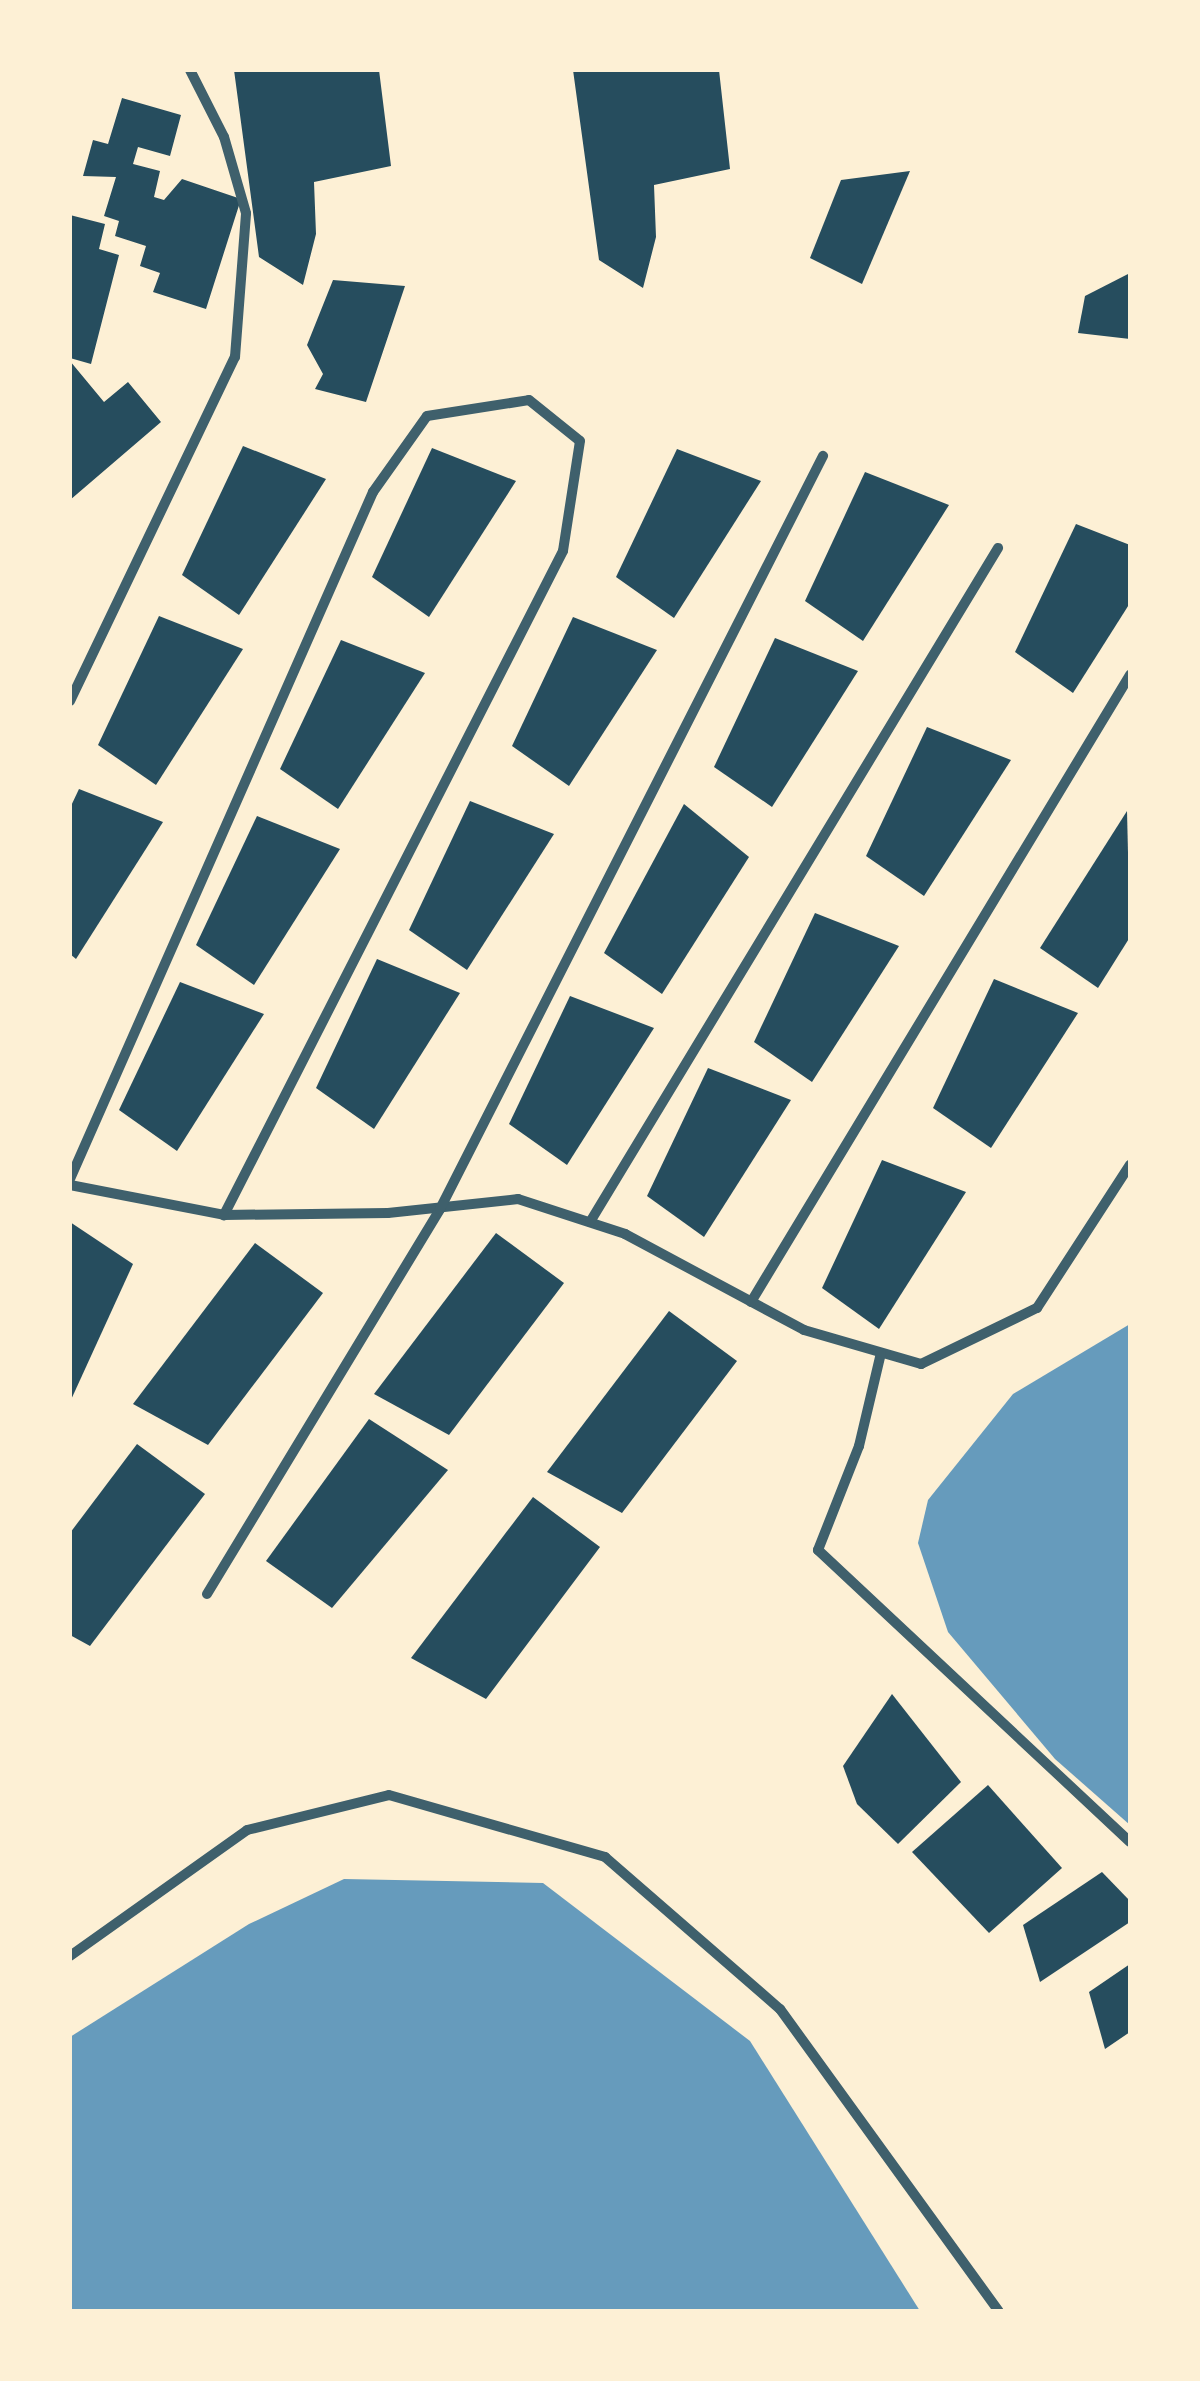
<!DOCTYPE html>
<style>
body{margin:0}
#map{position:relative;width:1200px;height:2381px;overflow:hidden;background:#fdf0d5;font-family:Raleway,sans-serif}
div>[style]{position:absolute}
.water>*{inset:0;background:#669bbc}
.building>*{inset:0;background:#264d5e}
.minor>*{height:10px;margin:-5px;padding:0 5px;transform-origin:5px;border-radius:5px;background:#3f606c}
span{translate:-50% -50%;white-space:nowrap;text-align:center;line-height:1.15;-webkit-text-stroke:10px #fdf0d5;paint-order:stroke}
.frame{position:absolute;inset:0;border:72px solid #fdf0d5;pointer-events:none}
</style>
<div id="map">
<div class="water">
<div style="clip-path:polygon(1130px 1324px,1130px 1825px,1055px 1759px,948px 1632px,918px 1543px,928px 1500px,1013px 1394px)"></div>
<div style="clip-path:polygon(344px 1879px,543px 1883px,750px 2041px,920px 2311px,70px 2311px,70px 2037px,249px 1924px)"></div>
</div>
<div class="building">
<div style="clip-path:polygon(234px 70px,379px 70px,391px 166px,314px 182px,316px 234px,303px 285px,259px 257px)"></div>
<div style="clip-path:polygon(573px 70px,719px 70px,730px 169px,654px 185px,656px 237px,643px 288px,599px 260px)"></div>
<div style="clip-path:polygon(122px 98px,181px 115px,170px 156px,138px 147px,133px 164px,160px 171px,154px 197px,164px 200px,182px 179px,241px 199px,206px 309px,153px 292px,160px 273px,140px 266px,146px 246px,115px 236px,119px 221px,104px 216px,116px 177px,83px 176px,93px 140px,108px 144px)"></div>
<div style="clip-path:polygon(910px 171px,862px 284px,810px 258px,841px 180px)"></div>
<div style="clip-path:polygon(70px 215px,105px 224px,99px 249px,119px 255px,91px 364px,70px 358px)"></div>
<div style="clip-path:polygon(1130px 273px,1130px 339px,1078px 333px,1085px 296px)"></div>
<div style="clip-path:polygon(333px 280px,405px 286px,366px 402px,315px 389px,323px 374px,307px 345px)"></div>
<div style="clip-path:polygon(70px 361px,104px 402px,128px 382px,161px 422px,70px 500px)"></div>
<div style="clip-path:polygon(243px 446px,326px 479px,239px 615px,182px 575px)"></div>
<div style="clip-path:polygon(432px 448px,516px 481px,429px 617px,372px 577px)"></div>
<div style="clip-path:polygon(677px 449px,761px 481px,674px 618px,616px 577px)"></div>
<div style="clip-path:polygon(865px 472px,949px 505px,863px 641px,805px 601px)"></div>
<div style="clip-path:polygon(1076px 524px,1130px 545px,1130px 603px,1073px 693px,1015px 652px)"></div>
<div style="clip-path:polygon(159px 616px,243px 649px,156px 785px,98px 745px)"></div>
<div style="clip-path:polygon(573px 617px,657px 650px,569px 786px,512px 746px)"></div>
<div style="clip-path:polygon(775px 638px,858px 671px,772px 807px,714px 767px)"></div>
<div style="clip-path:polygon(341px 640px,425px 673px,338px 809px,280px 769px)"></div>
<div style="clip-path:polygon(927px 727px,1011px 760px,924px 896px,866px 856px)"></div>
<div style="clip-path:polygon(79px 789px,163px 822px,76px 959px,70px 954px,70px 808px)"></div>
<div style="clip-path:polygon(470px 801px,554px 834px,467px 970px,409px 930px)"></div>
<div style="clip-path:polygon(684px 804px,749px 857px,662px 994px,604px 953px)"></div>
<div style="clip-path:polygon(1127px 811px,1130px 937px,1098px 988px,1040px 948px)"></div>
<div style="clip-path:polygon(257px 816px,340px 849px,254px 985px,196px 945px)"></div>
<div style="clip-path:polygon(815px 913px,899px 946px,812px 1082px,754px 1042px)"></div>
<div style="clip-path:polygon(377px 959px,460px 993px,374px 1129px,316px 1088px)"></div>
<div style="clip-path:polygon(994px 979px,1078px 1013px,991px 1148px,933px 1108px)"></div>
<div style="clip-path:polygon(180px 982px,264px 1014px,177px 1151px,119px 1110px)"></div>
<div style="clip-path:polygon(570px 996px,654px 1028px,567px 1165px,509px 1124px)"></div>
<div style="clip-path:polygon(708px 1068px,791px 1100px,704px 1237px,647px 1196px)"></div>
<div style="clip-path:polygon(882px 1160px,966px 1192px,879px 1329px,822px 1288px)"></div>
<div style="clip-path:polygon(70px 1222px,133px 1264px,70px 1402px)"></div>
<div style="clip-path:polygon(496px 1233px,564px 1283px,449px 1435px,374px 1394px)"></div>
<div style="clip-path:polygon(255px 1243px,323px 1293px,208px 1445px,133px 1404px)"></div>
<div style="clip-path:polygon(669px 1311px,737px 1361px,622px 1513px,547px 1472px)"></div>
<div style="clip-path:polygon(369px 1419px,448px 1470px,332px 1608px,266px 1561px)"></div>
<div style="clip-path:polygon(137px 1444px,205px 1494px,90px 1646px,70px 1635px,70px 1533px)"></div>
<div style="clip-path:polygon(533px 1497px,600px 1547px,486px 1699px,411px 1658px)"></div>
<div style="clip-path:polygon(892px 1694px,961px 1782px,898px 1844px,857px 1804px,843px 1766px)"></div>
<div style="clip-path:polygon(988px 1785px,1062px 1868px,989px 1933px,912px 1852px)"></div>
<div style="clip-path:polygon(1102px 1872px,1130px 1901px,1130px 1922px,1040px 1982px,1023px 1925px)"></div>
<div style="clip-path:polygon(1130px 1964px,1130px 2032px,1105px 2049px,1089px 1992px)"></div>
</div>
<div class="minor">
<div style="left:70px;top:701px;width:382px;rotate:-64.4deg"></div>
<div style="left:235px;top:357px;width:144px;rotate:-85.6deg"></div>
<div style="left:246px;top:213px;width:79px;rotate:-106.1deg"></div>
<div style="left:224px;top:137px;width:75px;rotate:-116.9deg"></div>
<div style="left:70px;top:1179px;width:751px;rotate:-66.2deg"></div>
<div style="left:373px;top:492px;width:93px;rotate:-54.6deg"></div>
<div style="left:427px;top:416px;width:103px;rotate:-8.9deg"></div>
<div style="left:529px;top:400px;width:65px;rotate:38.8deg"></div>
<div style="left:580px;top:441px;width:111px;rotate:98.8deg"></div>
<div style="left:563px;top:551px;width:746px;rotate:117.05deg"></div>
<div style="left:224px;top:1215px;width:164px;rotate:-0.7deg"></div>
<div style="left:388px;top:1213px;width:131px;rotate:-6.1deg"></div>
<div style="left:518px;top:1199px;width:113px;rotate:18.1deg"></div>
<div style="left:625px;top:1234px;width:203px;rotate:28.2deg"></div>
<div style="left:804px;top:1330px;width:122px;rotate:16.2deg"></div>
<div style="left:921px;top:1364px;width:129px;rotate:-25.8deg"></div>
<div style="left:1037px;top:1308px;width:171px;rotate:-57deg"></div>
<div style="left:70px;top:1185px;width:157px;rotate:11deg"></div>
<div style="left:590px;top:1222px;width:788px;rotate:-58.81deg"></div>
<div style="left:751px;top:1302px;width:733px;rotate:-58.85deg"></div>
<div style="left:881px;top:1353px;width:96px;rotate:103.3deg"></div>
<div style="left:859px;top:1446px;width:112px;rotate:111.5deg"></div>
<div style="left:818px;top:1550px;width:427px;rotate:43.1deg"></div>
<div style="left:207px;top:1594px;width:450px;rotate:-58.8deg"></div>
<div style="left:440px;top:1209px;width:845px;rotate:-63.04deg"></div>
<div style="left:70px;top:1956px;width:217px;rotate:-35.4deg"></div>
<div style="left:247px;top:1830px;width:146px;rotate:-13.8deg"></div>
<div style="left:389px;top:1795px;width:225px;rotate:16deg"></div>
<div style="left:605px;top:1857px;width:232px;rotate:41deg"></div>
<div style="left:780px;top:2009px;width:373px;rotate:54.1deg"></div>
</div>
<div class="frame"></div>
</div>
